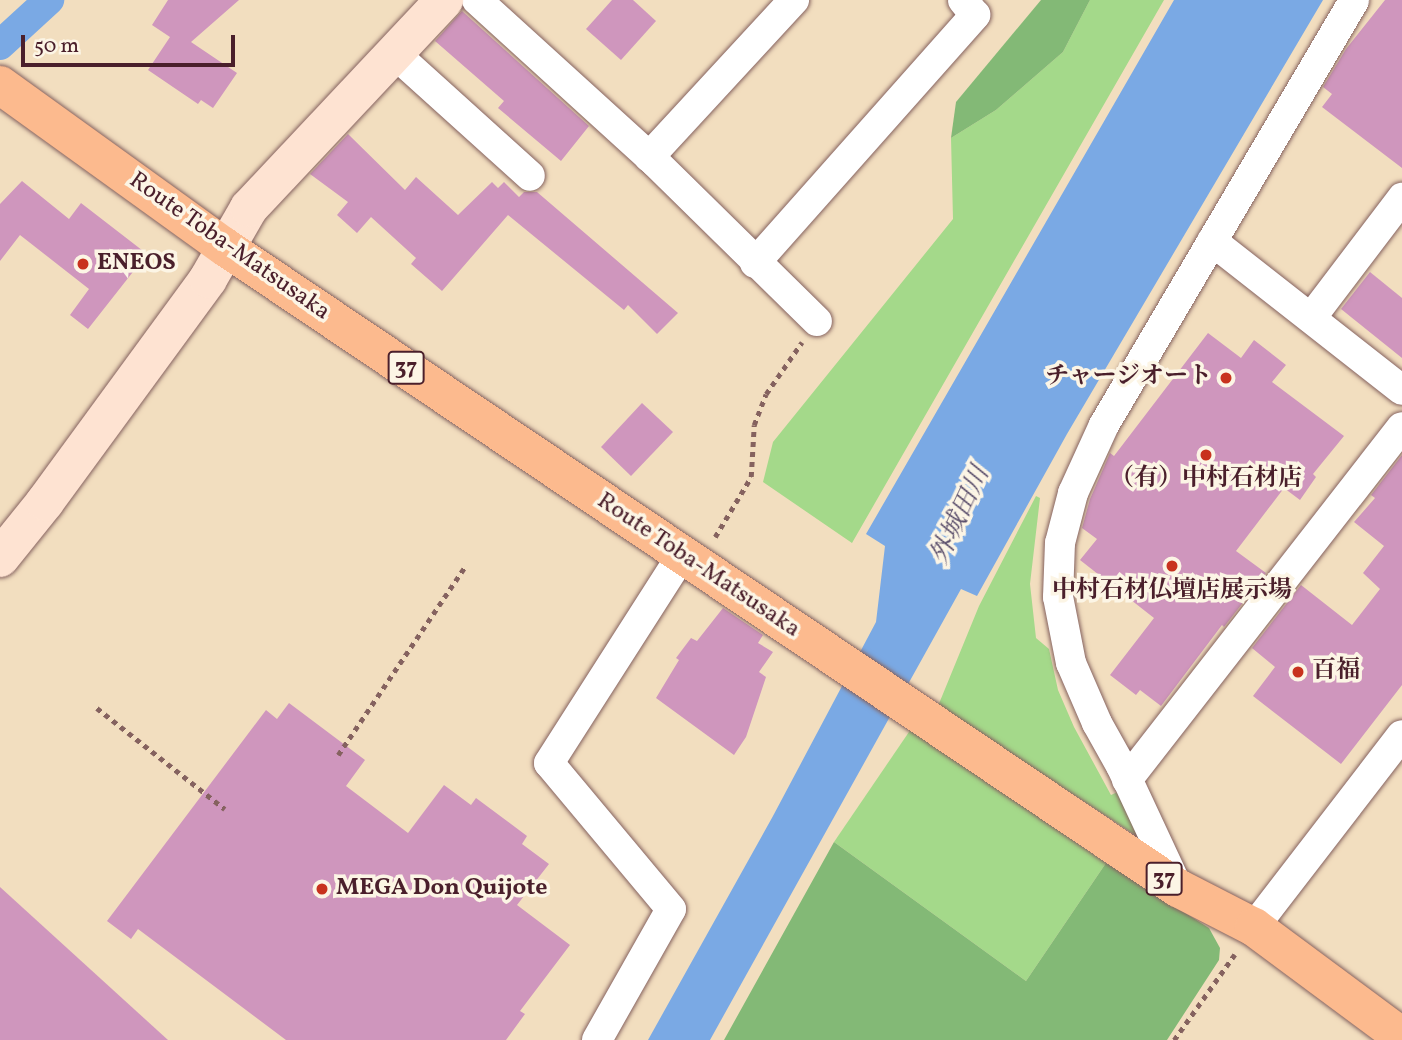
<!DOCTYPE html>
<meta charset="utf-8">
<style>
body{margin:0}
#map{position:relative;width:1402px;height:1040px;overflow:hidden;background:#f2debf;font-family:Vollkorn,"Noto Serif JP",serif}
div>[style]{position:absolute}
.green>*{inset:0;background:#a4d98a}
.forest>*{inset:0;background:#83b976}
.water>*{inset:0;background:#7aa9e4}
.canal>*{height:30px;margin:-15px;padding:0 15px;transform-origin:15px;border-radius:15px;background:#7aa9e4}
.building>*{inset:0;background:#cf96bd}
.path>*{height:4.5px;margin-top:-2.25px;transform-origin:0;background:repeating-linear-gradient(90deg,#85625f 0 5px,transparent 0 10px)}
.roads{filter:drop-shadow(0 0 2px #85625f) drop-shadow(0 0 2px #85625f)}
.street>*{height:30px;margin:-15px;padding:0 15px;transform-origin:15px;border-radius:15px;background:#fff}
.secondary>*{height:38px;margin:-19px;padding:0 19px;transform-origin:19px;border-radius:19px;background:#fee3d2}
.primary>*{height:38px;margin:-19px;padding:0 19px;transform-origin:19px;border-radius:19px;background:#fcba8e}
.dots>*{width:19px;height:19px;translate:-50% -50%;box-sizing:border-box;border:4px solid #fcf5e5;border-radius:50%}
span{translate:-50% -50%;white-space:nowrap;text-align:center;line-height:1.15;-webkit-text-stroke:7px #fcf5e5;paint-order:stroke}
.shield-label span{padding:2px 5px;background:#fcf5e5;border:2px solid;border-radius:5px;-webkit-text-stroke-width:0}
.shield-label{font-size:23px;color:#4a1f2b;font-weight:700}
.street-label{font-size:24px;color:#4a1f2b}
.poi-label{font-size:24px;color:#4a1f2b;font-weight:700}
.left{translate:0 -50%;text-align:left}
.right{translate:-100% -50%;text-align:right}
.water-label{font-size:26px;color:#5b4f6c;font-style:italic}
.scale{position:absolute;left:21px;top:35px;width:214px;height:32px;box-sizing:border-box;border:4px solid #4a1f2b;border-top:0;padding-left:9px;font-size:21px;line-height:24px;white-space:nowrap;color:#4a1f2b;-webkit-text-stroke:5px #fcf5e5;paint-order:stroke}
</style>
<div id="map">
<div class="green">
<div style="clip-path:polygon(1090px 0,1164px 0,852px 543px,763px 482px,773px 442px,953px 219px,951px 138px,996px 110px,1063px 52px)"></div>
<div style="clip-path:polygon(1036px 496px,1040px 498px,1030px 584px,1036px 638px,1049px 649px,1058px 690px,1074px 727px,1111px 795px,1124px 789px,1149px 844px,938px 706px,979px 606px)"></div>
<div style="clip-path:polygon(911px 729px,1106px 863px,1026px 981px,834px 842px)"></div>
</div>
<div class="forest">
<div style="clip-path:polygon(1041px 0,1090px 0,1063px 52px,996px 110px,951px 138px,956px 102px)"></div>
<div style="clip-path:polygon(834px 842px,1026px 981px,1106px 863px,1209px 928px,1220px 948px,1219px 960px,1167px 1040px,724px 1040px)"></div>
</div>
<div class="water">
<div style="clip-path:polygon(1174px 0,1323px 0,1067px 434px,977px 596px,961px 589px,710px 1040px,648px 1040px,773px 816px,876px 622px,885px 546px,866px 534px)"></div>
</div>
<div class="canal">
<div style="left:0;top:45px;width:67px;rotate:-42.6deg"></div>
</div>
<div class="building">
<div style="clip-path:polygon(168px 0,239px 0,191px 42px,237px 73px,213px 108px,201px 100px,198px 104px,148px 70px,170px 37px,152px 25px)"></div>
<div style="clip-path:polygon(612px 0,633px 0,656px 21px,621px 60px,586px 29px)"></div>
<div style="clip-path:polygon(1385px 0,1402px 0,1402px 168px,1322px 107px,1332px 94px,1323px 87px,1346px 49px)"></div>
<div style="clip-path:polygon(462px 11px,589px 126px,561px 161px,498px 108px,504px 101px,435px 41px)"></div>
<div style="clip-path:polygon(348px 134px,405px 190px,416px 177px,458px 215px,492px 182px,498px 188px,504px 182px,519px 197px,524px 192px,537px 192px,678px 313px,657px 334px,628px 305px,624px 310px,508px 215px,442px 291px,411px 264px,416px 258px,371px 217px,357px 233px,337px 215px,348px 202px,310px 174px)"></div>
<div style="clip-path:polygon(22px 181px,69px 219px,81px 203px,147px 254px,88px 329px,70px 315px,89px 289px,20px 235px,0 261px,0 204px)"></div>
<div style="clip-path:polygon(1370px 272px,1402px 298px,1402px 358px,1341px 309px)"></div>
<div style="clip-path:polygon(1208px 333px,1241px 358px,1254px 340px,1286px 365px,1272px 382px,1344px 436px,1313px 474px,1316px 477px,1300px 500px,1284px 488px,1236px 551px,1266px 573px,1224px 627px,1222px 625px,1161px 706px,1140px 690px,1136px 695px,1110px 675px,1154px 618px,1080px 560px,1097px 539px,1082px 528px,1090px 499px,1110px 453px,1114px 456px)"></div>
<div style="clip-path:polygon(642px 403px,673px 432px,631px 476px,601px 447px)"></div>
<div style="clip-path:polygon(1402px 455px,1402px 685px,1341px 764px,1253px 696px,1275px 667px,1252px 648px,1301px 585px,1352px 625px,1380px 589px,1363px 573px,1384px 546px,1354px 522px,1375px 498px,1371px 495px)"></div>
<div style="clip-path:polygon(723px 608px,763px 635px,758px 643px,773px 652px,759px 672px,766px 677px,746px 737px,734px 755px,656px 698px,679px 660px,676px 658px,691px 638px,697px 641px)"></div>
<div style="clip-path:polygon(289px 703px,365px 760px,346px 786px,408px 833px,444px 785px,471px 805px,476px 798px,527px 836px,522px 844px,549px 864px,517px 905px,570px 945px,520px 1011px,525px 1014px,506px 1040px,286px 1040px,138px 929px,131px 939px,107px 921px,266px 710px,277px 719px)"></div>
<div style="clip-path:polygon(0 887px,168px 1040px,0 1040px)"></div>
</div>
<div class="path">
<div style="left:715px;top:537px;width:70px;rotate:-59deg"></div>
<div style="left:751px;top:477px;width:52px;rotate:-86.7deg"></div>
<div style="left:754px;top:425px;width:33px;rotate:-69deg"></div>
<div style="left:766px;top:394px;width:63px;rotate:-55.3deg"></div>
<div style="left:97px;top:708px;width:163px;rotate:38.3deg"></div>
<div style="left:338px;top:755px;width:227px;rotate:-56deg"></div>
<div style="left:1174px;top:1040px;width:105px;rotate:-54.7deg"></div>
</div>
<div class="roads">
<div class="street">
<div style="left:477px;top:0;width:241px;rotate:42.3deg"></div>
<div style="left:655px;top:162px;width:227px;rotate:44.5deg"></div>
<div style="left:394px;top:53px;width:183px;rotate:42.1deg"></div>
<div style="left:649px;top:157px;width:214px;rotate:-47.3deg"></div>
<div style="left:1212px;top:241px;width:241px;rotate:38.1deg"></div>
<div style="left:755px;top:263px;width:332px;rotate:-48.4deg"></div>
<div style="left:975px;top:15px;width:19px;rotate:-129deg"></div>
<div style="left:1311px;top:318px;width:151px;rotate:-52.8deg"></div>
<div style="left:1127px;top:780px;width:447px;rotate:-52.1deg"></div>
<div style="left:1178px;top:888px;width:135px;rotate:-115deg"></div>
<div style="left:1121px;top:766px;width:49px;rotate:-119.2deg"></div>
<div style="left:1097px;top:723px;width:65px;rotate:-113.4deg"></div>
<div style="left:1071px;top:663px;width:67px;rotate:-101.1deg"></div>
<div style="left:1058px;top:597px;width:54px;rotate:-87.9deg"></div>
<div style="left:1060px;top:543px;width:52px;rotate:-75.4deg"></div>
<div style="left:1073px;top:493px;width:75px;rotate:-65.5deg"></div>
<div style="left:1104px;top:425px;width:493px;rotate:-59.5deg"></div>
<div style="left:1254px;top:927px;width:242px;rotate:-52.4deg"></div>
<div style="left:597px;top:1040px;width:150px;rotate:-60.5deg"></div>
<div style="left:671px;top:909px;width:190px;rotate:-129.9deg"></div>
<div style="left:549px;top:763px;width:247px;rotate:-57.4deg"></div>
</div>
<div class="secondary">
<div style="left:0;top:558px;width:72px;rotate:-51.2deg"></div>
<div style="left:45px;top:502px;width:276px;rotate:-53.8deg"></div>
<div style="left:208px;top:279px;width:82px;rotate:-60deg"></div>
<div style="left:249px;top:208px;width:285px;rotate:-46.8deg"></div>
</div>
<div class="primary">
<div style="left:0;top:85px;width:277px;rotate:35.8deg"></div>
<div style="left:225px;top:247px;width:1149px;rotate:33.93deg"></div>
<div style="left:1178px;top:888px;width:85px;rotate:27.2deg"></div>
<div style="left:1254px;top:927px;width:184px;rotate:36.6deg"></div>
</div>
</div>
<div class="dots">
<div style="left:83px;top:264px;background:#c8321e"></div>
<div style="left:1226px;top:378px;background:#c8321e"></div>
<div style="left:1206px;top:455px;background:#c8321e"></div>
<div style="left:1172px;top:566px;background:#c8321e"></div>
<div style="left:1298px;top:672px;background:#c8321e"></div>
<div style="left:322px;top:889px;background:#c8321e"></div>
</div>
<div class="shield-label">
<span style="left:406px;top:368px">37</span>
<span style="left:1164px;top:879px">37</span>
</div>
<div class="street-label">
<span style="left:229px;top:247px;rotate:35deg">Route Toba-Matsusaka</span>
<span style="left:698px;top:566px;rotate:34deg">Route Toba-Matsusaka</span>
</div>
<div class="poi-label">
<span class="left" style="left:97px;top:264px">ENEOS</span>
<span class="right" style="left:1212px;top:378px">チャージオート</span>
<span style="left:1206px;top:480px">（有）中村石材店</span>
<span style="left:1172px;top:592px">中村石材仏壇店展示場</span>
<span class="left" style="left:1312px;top:672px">百福</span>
<span class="left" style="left:336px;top:889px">MEGA Don Quijote</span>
</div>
<div class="water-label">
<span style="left:961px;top:516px;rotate:-65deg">外城田川</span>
</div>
<div class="scale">50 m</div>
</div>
